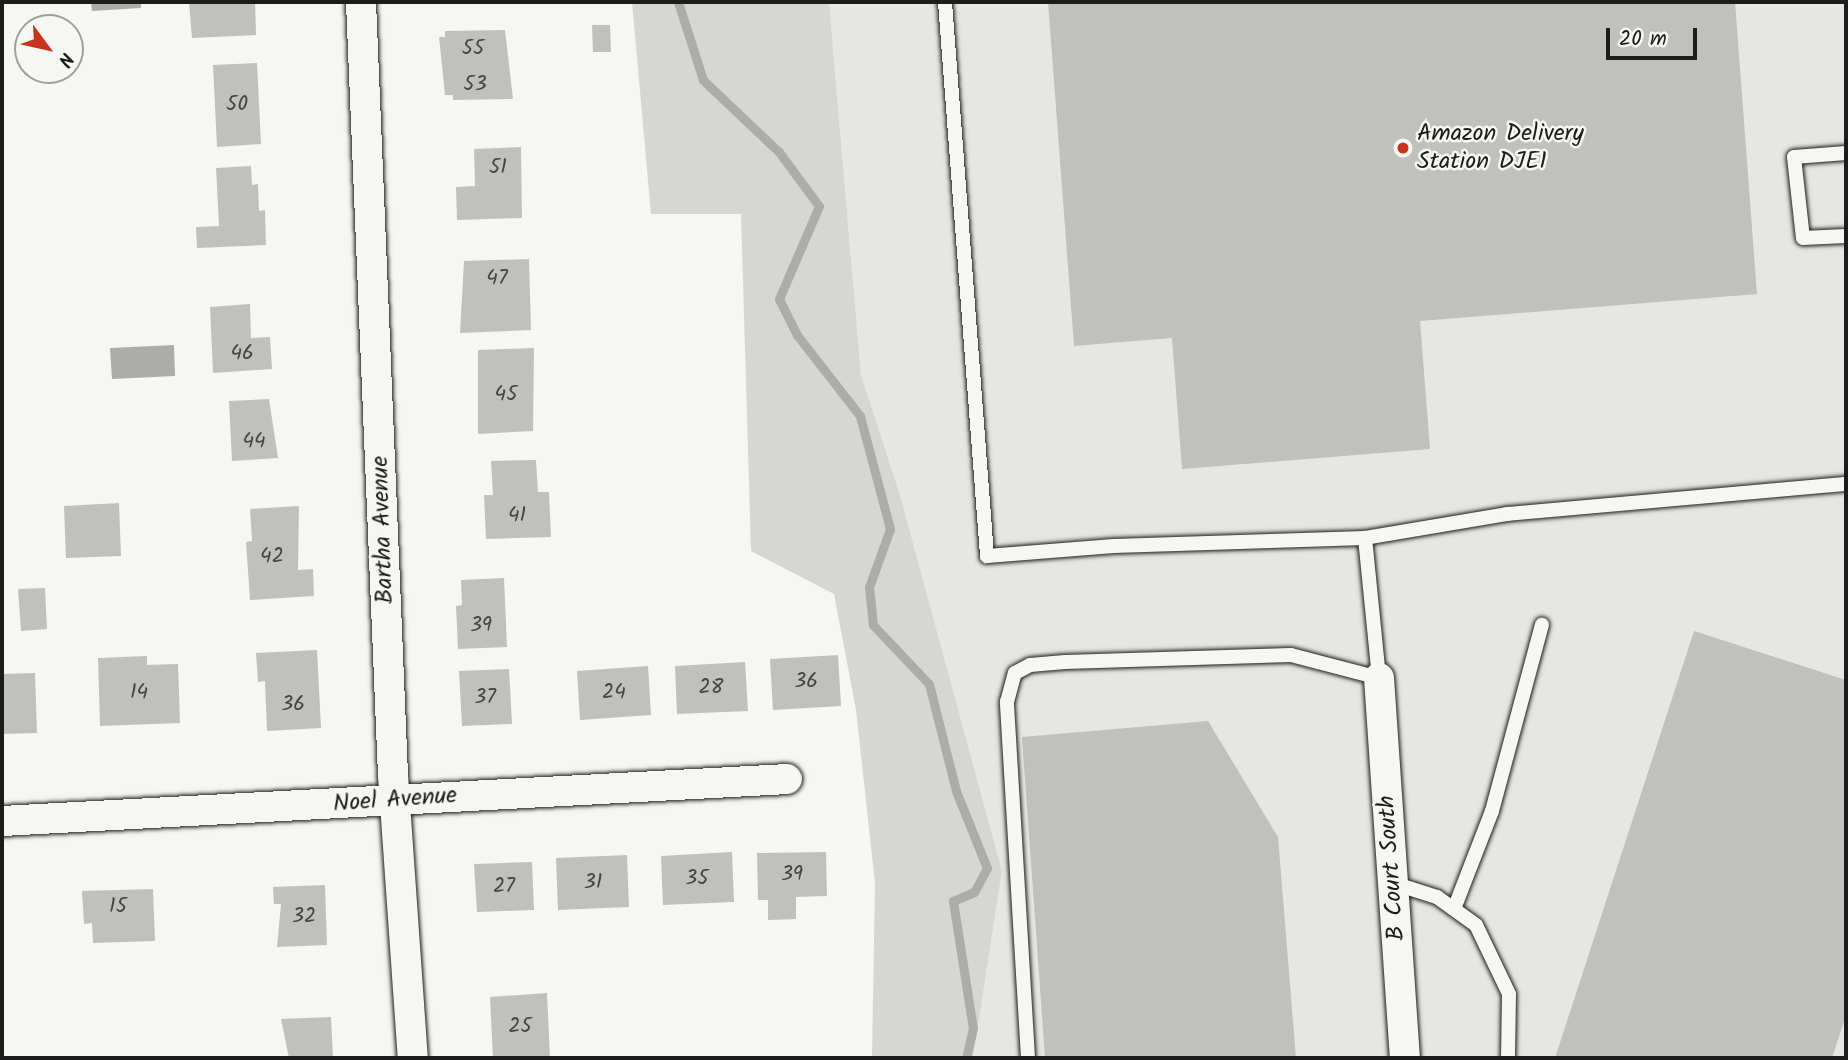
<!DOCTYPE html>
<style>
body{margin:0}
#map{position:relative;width:1848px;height:1060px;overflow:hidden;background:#f6f6f2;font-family:Kalam,sans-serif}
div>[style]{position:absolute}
.built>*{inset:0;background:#e6e6e2}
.green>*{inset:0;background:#d6d6d2}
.water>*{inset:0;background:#acaca9}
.stream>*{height:9px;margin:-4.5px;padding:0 4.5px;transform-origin:4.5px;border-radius:4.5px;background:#acaca9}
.building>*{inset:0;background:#c0c0bd}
.roads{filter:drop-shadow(0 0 2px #1c1c1c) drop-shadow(0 0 2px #1c1c1c)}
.service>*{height:14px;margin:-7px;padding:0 7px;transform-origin:7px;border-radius:7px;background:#f6f6f2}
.minor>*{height:30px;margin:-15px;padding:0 15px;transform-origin:15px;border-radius:15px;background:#f6f6f2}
.dots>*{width:19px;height:19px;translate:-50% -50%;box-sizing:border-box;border:4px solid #f6f6f2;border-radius:50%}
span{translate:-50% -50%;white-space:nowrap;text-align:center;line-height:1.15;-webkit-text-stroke:5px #f6f6f2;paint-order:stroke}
.number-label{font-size:21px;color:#454544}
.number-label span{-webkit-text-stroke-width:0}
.poi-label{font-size:24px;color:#1c1c1c}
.left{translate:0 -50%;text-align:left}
.street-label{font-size:24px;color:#1c1c1c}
.frame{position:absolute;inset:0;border:4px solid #1c1c1c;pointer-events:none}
.north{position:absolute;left:14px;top:14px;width:70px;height:70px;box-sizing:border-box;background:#f6f6f2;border:2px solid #9f9f9c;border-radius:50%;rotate:123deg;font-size:19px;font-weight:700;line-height:28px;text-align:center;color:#1c1c1c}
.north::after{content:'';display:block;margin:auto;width:24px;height:32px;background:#c8321e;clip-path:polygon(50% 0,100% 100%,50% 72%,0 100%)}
.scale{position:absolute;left:1606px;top:28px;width:91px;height:32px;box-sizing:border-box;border:4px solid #1c1c1c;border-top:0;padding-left:9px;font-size:21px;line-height:24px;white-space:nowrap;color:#1c1c1c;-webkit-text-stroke:5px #f6f6f2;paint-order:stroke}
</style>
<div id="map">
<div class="built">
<div style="clip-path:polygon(829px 2px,1846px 2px,1846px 1058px,973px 1058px,1002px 871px,900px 495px,861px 375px)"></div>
</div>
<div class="green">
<div style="clip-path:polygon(632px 2px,829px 2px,861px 375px,900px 495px,1002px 871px,973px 1058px,872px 1058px,875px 883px,856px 710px,834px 594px,751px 551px,741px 214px,651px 214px)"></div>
</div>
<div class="water">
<div style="clip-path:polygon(91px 2px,141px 2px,141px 8px,92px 11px)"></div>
<div style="clip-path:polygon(174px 345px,175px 376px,112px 379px,110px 348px)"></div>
</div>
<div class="stream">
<div style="left:678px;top:2px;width:82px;rotate:72.2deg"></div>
<div style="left:703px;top:80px;width:105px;rotate:43.5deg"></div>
<div style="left:779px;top:152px;width:67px;rotate:53.5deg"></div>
<div style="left:819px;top:206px;width:101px;rotate:113.3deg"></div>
<div style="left:779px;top:299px;width:40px;rotate:63.4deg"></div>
<div style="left:797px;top:335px;width:103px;rotate:52.1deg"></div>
<div style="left:860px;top:416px;width:117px;rotate:75.1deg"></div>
<div style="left:890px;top:529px;width:62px;rotate:109.9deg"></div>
<div style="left:869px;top:587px;width:38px;rotate:84deg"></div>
<div style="left:873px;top:625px;width:81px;rotate:46.5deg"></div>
<div style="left:929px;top:684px;width:110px;rotate:75.8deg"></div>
<div style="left:956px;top:791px;width:83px;rotate:68.1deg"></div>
<div style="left:987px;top:868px;width:27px;rotate:118deg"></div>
<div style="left:974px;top:892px;width:23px;rotate:157deg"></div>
<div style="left:953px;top:901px;width:129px;rotate:81.1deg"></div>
<div style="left:973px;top:1028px;width:31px;rotate:103deg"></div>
</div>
<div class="building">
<div style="clip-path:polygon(189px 2px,255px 2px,256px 35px,192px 38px)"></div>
<div style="clip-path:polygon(1048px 2px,1735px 2px,1757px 294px,1420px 321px,1430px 449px,1182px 469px,1172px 338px,1074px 346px)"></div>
<div style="clip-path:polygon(592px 25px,610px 25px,611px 52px,593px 52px)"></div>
<div style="clip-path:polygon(505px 30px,513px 99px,453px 100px,453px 95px,445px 95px,439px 37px,445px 37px,445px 31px)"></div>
<div style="clip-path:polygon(257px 63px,261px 144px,217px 147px,213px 65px)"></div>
<div style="clip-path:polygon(521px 147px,522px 218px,457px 220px,456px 187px,475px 186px,474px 149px)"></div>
<div style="clip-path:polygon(251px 166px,252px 185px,258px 184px,259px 211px,265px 210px,266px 245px,197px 248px,196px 227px,219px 226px,216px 168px)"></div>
<div style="clip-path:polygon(529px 259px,531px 330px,460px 333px,464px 261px)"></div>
<div style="clip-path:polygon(250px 304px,251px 338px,270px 337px,272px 369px,213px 373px,210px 307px)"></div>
<div style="clip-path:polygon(534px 348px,533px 431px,478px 434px,478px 350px)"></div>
<div style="clip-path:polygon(269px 399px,278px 458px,232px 461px,229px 401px)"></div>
<div style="clip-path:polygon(536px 460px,538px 492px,549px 492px,551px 537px,486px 539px,484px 495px,493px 495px,491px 461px)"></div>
<div style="clip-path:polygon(119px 503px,121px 556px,66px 558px,64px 506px)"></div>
<div style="clip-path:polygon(299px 506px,298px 570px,313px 569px,314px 596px,250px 600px,246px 542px,252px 541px,250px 509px)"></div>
<div style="clip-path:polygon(504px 578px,507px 647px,458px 649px,456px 606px,462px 605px,461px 580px)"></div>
<div style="clip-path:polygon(45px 588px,47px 629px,21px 631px,18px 589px)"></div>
<div style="clip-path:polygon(1694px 631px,1846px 680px,1846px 1015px,1832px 1058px,1555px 1058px)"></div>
<div style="clip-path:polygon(317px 650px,321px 728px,267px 731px,265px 681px,258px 682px,256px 653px)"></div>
<div style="clip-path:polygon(838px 655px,841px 706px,773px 710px,770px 659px)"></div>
<div style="clip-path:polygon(147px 656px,147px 665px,178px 664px,180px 723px,100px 726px,98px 658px)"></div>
<div style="clip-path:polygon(745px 662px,748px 711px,677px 714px,675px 666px)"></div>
<div style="clip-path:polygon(648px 666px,651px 715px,580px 720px,577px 671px)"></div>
<div style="clip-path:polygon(509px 669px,512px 724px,462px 726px,459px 671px)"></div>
<div style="clip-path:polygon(35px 673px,37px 733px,2px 734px,2px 674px)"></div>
<div style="clip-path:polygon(1208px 721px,1278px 837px,1296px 1058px,1045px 1058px,1022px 737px)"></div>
<div style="clip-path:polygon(732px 852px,734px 902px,663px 905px,661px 856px)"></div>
<div style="clip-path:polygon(826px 852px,827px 896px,796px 897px,796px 919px,768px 920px,768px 900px,758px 900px,757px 853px)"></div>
<div style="clip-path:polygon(627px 855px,629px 907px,558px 910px,556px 858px)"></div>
<div style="clip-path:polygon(532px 862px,534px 910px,477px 912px,474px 864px)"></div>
<div style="clip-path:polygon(325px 885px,327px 945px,277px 947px,281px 904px,274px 904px,273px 887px)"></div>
<div style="clip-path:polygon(153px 889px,155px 941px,93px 943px,92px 923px,84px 924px,82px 891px)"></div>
<div style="clip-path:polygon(547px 993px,550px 1058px,493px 1058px,490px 997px)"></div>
<div style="clip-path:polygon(331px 1017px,333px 1058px,289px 1058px,281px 1019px)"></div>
</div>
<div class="roads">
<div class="service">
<div style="left:945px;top:2px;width:556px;rotate:85.66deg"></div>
<div style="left:987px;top:556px;width:127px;rotate:-4.5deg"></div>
<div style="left:1114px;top:546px;width:251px;rotate:-1.8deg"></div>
<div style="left:1365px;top:538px;width:144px;rotate:-9.6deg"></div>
<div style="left:1507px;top:514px;width:340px;rotate:-5.1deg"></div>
<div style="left:1846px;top:153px;width:52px;rotate:175.6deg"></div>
<div style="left:1794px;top:157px;width:81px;rotate:83.7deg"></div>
<div style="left:1803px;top:238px;width:43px;rotate:-2.7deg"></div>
<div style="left:1393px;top:883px;width:46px;rotate:17.7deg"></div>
<div style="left:1437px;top:897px;width:48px;rotate:35.7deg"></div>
<div style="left:1476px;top:925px;width:76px;rotate:64.4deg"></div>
<div style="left:1509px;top:994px;width:64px;rotate:90.9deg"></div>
<div style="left:1454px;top:909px;width:105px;rotate:-68.8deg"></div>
<div style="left:1492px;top:811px;width:193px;rotate:-75deg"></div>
<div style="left:1028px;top:1058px;width:357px;rotate:-93.4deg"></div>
<div style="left:1007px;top:702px;width:30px;rotate:-75deg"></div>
<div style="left:1015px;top:673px;width:17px;rotate:-28deg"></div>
<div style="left:1030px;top:665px;width:35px;rotate:-5deg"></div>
<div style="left:1065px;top:662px;width:226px;rotate:-1.8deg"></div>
<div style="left:1291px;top:655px;width:91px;rotate:14.6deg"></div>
<div style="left:1379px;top:678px;width:141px;rotate:-95.7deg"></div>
</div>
<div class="minor">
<div style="left:361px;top:2px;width:774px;rotate:87.63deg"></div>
<div style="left:393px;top:775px;width:284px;rotate:86deg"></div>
<div style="left:1379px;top:678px;width:381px;rotate:86.1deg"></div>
<div style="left:2px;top:821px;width:786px;rotate:-3.06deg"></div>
</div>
</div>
<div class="dots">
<div style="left:1403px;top:148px;background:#c8321e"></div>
</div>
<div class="number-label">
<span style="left:473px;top:49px">55</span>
<span style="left:475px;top:85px">53</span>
<span style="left:237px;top:105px">50</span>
<span style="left:498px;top:168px">51</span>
<span style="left:497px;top:279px">47</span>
<span style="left:242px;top:354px">46</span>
<span style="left:506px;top:395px">45</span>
<span style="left:254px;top:442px">44</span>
<span style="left:517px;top:516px">41</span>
<span style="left:272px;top:557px">42</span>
<span style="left:481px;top:626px">39</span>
<span style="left:806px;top:682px">36</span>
<span style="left:711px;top:688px">28</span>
<span style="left:139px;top:693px">14</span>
<span style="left:614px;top:693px">24</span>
<span style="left:485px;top:698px">37</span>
<span style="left:293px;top:705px">36</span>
<span style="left:792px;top:875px">39</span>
<span style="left:697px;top:879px">35</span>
<span style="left:593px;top:883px">31</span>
<span style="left:504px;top:887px">27</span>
<span style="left:118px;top:907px">15</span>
<span style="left:304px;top:917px">32</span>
<span style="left:520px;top:1027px">25</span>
</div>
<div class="poi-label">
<span class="left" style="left:1417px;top:148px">Amazon Delivery<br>Station DJE1</span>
</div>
<div class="street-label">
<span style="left:383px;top:530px;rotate:-92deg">Bartha Avenue</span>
<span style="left:395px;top:800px;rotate:-4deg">Noel Avenue</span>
<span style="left:1392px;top:868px;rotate:-94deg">B Court South</span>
</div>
<div class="frame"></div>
<div class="north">N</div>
<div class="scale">20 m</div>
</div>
